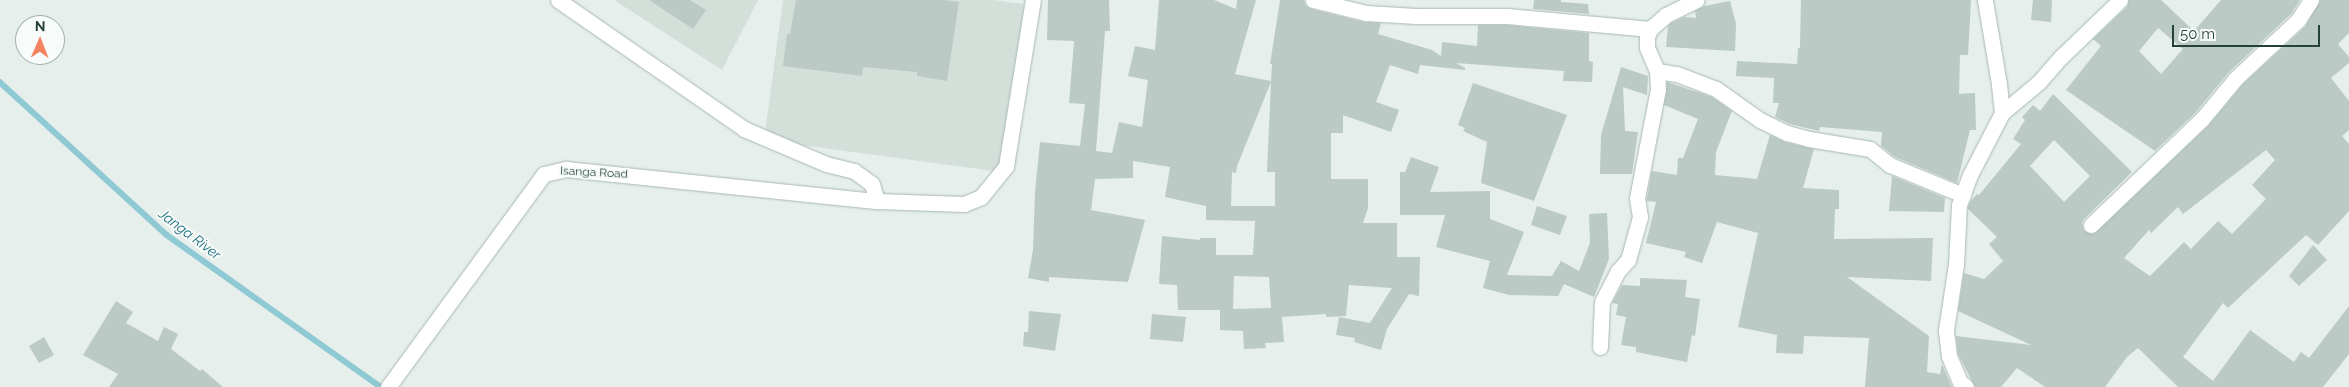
<!DOCTYPE html>
<style>
body{margin:0}
#map{position:relative;width:2349px;height:387px;overflow:hidden;background:#e6efeb;font-family:Raleway,sans-serif}
div>[style]{position:absolute}
.built>*{inset:0;background:#d4dfda}
.stream>*{height:5.5px;margin:-2.75px;padding:0 2.75px;transform-origin:2.75px;border-radius:2.75px;background:#8ec9d4}
.building>*{inset:0;background:#bbcac4}
.roads{filter:drop-shadow(0 0 1px #a8b8b2) drop-shadow(0 0 1px #a8b8b2)}
.street>*{height:15px;margin:-7.5px;padding:0 7.5px;transform-origin:7.5px;border-radius:7.5px;background:#fff}
span{translate:-50% -50%;white-space:nowrap;text-align:center;line-height:1.15;-webkit-text-stroke:4px #f7fbf9;paint-order:stroke}
.street-label{font-size:12px;color:#24423a}
.water-label{font-size:14px;color:#1c6f80;font-style:italic}
.north{position:absolute;left:15px;top:15px;width:50px;height:50px;box-sizing:border-box;background:#f7fbf9;border:1px solid #a3b1ad;border-radius:50%;rotate:1deg;font-size:14px;font-weight:700;line-height:20px;text-align:center;color:#24423a}
.north::after{content:'';display:block;margin:auto;width:18px;height:22px;background:#f4845f;clip-path:polygon(50% 0,100% 100%,50% 72%,0 100%)}
.scale{position:absolute;left:2172px;top:25px;width:148px;height:22px;box-sizing:border-box;border:2px solid #24423a;border-top:0;padding-left:6px;font-size:15px;line-height:18px;white-space:nowrap;color:#24423a;-webkit-text-stroke:4px #f7fbf9;paint-order:stroke}
</style>
<div id="map">
<div class="built">
<div style="clip-path:polygon(614px 0,758px 0,722px 70px)"></div>
<div style="clip-path:polygon(783px 0,993px 0,1024px 4px,1001px 172px,764px 140px)"></div>
</div>
<div class="stream">
<div style="left:0;top:82px;width:226px;rotate:42.5deg"></div>
<div style="left:167px;top:235px;width:262px;rotate:35.4deg"></div>
</div>
<div class="building">
<div style="clip-path:polygon(649px 0,690px 0,706px 10px,693px 29px)"></div>
<div style="clip-path:polygon(796px 0,943px 0,959px 2px,947px 81px,917px 76px,917px 72px,863px 67px,862px 76px,783px 66px,787px 34px,790px 34px)"></div>
<div style="clip-path:polygon(evenodd,1048px 0,1109px 0,1110px 31px,1105px 31px,1096px 151px,1112px 153px,1119px 122px,1142px 127px,1148px 80px,1128px 76px,1135px 46px,1155px 50px,1159px 0,1214px 0,1236px 9px,1237px 0,1256px 0,1235px 74px,1271px 81px,1272px 64px,1270px 64px,1280px 0,1304px 0,1306px 6px,1311px 9px,1364px 22px,1381px 23px,1378px 34px,1432px 50px,1441px 56px,1442px 42px,1477px 46px,1478px 25px,1507px 25px,1589px 33px,1589px 61px,1593px 62px,1592px 82px,1563px 81px,1564px 71px,1456px 63px,1465px 68px,1465px 70px,1420px 65px,1418px 74px,1390px 65px,1376px 102px,1399px 110px,1391px 132px,1343px 115px,1343px 133px,1331px 133px,1331px 179px,1368px 179px,1368px 208px,1363px 223px,1397px 223px,1397px 257px,1420px 257px,1419px 296px,1409px 294px,1387px 329px,1381px 350px,1354px 342px,1355px 338px,1336px 335px,1339px 317px,1370px 323px,1392px 288px,1349px 285px,1346px 316px,1326px 317px,1326px 314px,1282px 317px,1284px 342px,1265px 343px,1266px 348px,1244px 349px,1243px 331px,1220px 330px,1220px 310px,1178px 310px,1177px 285px,1159px 284px,1162px 236px,1200px 240px,1200px 238px,1216px 238px,1216px 255px,1253px 255px,1255px 221px,1206px 220px,1206px 206px,1165px 197px,1170px 167px,1133px 161px,1133px 178px,1095px 179px,1091px 210px,1145px 220px,1128px 282px,1049px 277px,1049px 282px,1028px 278px,1033px 250px,1035px 192px,1040px 142px,1080px 146px,1085px 104px,1069px 103px,1074px 41px,1047px 40px,1048px 0,1271px 82px,1267px 172px,1275px 172px,1275px 206px,1231px 206px,1232px 172px,1236px 173px,1237px 166px,1271px 82px,1048px 0,1234px 276px,1269px 277px,1271px 308px,1233px 309px,1234px 276px)"></div>
<div style="clip-path:polygon(1534px 0,1561px 0,1561px 2px,1588px 4px,1589px 14px,1533px 9px)"></div>
<div style="clip-path:polygon(1801px 0,1971px 0,1968px 55px,1960px 55px,1959px 94px,1975px 93px,1976px 130px,1970px 130px,1957px 183px,1895px 157px,1881px 146px,1882px 132px,1820px 127px,1819px 131px,1790px 124px,1775px 117px,1779px 103px,1773px 103px,1774px 78px,1736px 76px,1737px 61px,1797px 64px,1798px 48px,1800px 48px)"></div>
<div style="clip-path:polygon(2033px 0,2052px 0,2051px 22px,2031px 20px)"></div>
<div style="clip-path:polygon(evenodd,2129px 0,2161px 0,2194px 31px,2221px 0,2300px 0,2291px 14px,2230px 71px,2195px 113px,2155px 151px,2066px 90px,2101px 46px,2093px 39px,2127px 7px,2129px 0,2158px 28px,2183px 49px,2161px 74px,2139px 51px,2158px 28px)"></div>
<div style="clip-path:polygon(evenodd,2320px 0,2349px 0,2349px 33px,2338px 44px,2349px 57px,2349px 63px,2331px 78px,2349px 101px,2349px 130px,2342px 136px,2349px 144px,2349px 211px,2318px 245px,2306px 235px,2228px 308px,2223px 303px,2183px 357px,2213px 381px,2250px 330px,2294px 362px,2301px 352px,2309px 358px,2349px 306px,2349px 354px,2323px 387px,2178px 387px,2138px 348px,2127px 357px,2105px 387px,2045px 387px,2017px 368px,2001px 387px,1975px 387px,1958px 354px,1956px 336px,2031px 345px,1958px 311px,1964px 273px,1984px 279px,2003px 261px,1989px 244px,1997px 237px,1968px 209px,1968px 207px,1971px 201px,1977px 194px,1979px 195px,2021px 144px,2013px 139px,2025px 120px,2022px 117px,2033px 105px,2040px 111px,2053px 94px,2132px 172px,2084px 219px,2082px 223px,2084px 231px,2094px 234px,2208px 126px,2243px 84px,2305px 27px,2320px 0,2054px 140px,2090px 176px,2064px 202px,2030px 166px,2054px 140px,2320px 0,2266px 150px,2275px 160px,2252px 185px,2266px 199px,2232px 234px,2218px 221px,2191px 249px,2184px 242px,2150px 276px,2124px 258px,2149px 230px,2151px 233px,2178px 207px,2183px 214px,2266px 150px)"></div>
<div style="clip-path:polygon(1730px 1px,1736px 24px,1735px 51px,1666px 47px,1668px 26px,1671px 23px,1684px 17px,1696px 18px,1695px 11px,1704px 6px)"></div>
<div style="clip-path:polygon(1621px 67px,1648px 76px,1647px 95px,1623px 87px,1625px 131px,1638px 132px,1632px 174px,1600px 174px,1601px 135px)"></div>
<div style="clip-path:polygon(1667px 82px,1712px 97px,1732px 111px,1716px 152px,1715px 175px,1757px 179px,1770px 135px,1785px 142px,1814px 149px,1803px 188px,1839px 190px,1839px 209px,1835px 209px,1834px 239px,1933px 238px,1931px 281px,1847px 277px,1929px 336px,1927px 372px,1940px 374px,1942px 364px,1952px 387px,1865px 387px,1869px 338px,1804px 336px,1803px 354px,1776px 353px,1777px 335px,1738px 327px,1758px 233px,1717px 222px,1702px 263px,1684px 257px,1686px 252px,1646px 243px,1656px 202px,1647px 201px,1647px 198px,1652px 171px,1677px 175px,1678px 158px,1683px 158px,1698px 119px,1664px 105px)"></div>
<div style="clip-path:polygon(1473px 83px,1567px 115px,1534px 201px,1481px 183px,1487px 142px,1463px 131px,1465px 128px,1458px 125px)"></div>
<div style="clip-path:polygon(1411px 157px,1439px 167px,1430px 192px,1490px 191px,1490px 219px,1524px 232px,1507px 275px,1552px 276px,1561px 261px,1579px 271px,1590px 243px,1589px 214px,1607px 213px,1609px 259px,1594px 297px,1564px 284px,1558px 296px,1509px 295px,1483px 288px,1490px 261px,1436px 247px,1445px 215px,1400px 215px,1400px 172px,1405px 172px)"></div>
<div style="clip-path:polygon(1892px 176px,1945px 198px,1944px 212px,1889px 211px)"></div>
<div style="clip-path:polygon(1537px 206px,1567px 216px,1560px 235px,1531px 225px)"></div>
<div style="clip-path:polygon(2313px 245px,2327px 260px,2299px 286px,2289px 276px)"></div>
<div style="clip-path:polygon(1640px 278px,1687px 280px,1685px 297px,1700px 299px,1695px 336px,1692px 335px,1687px 362px,1636px 352px,1636px 347px,1621px 345px,1626px 317px,1616px 315px,1618px 304px,1612px 303px,1622px 285px,1640px 286px)"></div>
<div style="clip-path:polygon(116px 301px,133px 312px,126px 323px,158px 341px,164px 327px,178px 334px,171px 349px,200px 371px,202px 369px,223px 387px,109px 387px,118px 374px,83px 355px)"></div>
<div style="clip-path:polygon(1029px 311px,1061px 314px,1055px 351px,1023px 346px,1024px 332px,1028px 332px)"></div>
<div style="clip-path:polygon(1152px 314px,1186px 317px,1183px 342px,1150px 339px)"></div>
<div style="clip-path:polygon(44px 337px,54px 355px,39px 363px,29px 346px)"></div>
</div>
<div class="roads">
<div class="street">
<div style="left:558px;top:0;width:226px;rotate:34.7deg"></div>
<div style="left:744px;top:129px;width:89px;rotate:23.1deg"></div>
<div style="left:826px;top:164px;width:29px;rotate:14deg"></div>
<div style="left:854px;top:171px;width:22px;rotate:36deg"></div>
<div style="left:872px;top:184px;width:18px;rotate:74deg"></div>
<div style="left:877px;top:201px;width:87px;rotate:2deg"></div>
<div style="left:964px;top:204px;width:18px;rotate:-22deg"></div>
<div style="left:981px;top:197px;width:40px;rotate:-51deg"></div>
<div style="left:1006px;top:166px;width:168px;rotate:-80.8deg"></div>
<div style="left:1313px;top:0;width:55px;rotate:13.8deg"></div>
<div style="left:1366px;top:13px;width:50px;rotate:3.4deg"></div>
<div style="left:1416px;top:16px;width:91px"></div>
<div style="left:1507px;top:16px;width:144px;rotate:5.2deg"></div>
<div style="left:1657px;top:71px;width:20px;rotate:9deg"></div>
<div style="left:1677px;top:74px;width:42px;rotate:21deg"></div>
<div style="left:1716px;top:89px;width:54px;rotate:35.2deg"></div>
<div style="left:1760px;top:120px;width:30px;rotate:26deg"></div>
<div style="left:1787px;top:133px;width:23px;rotate:15deg"></div>
<div style="left:1809px;top:139px;width:62px;rotate:9.3deg"></div>
<div style="left:1870px;top:149px;width:26px;rotate:39deg"></div>
<div style="left:1890px;top:165px;width:79px;rotate:22.3deg"></div>
<div style="left:2002px;top:113px;width:48px;rotate:-40deg"></div>
<div style="left:2039px;top:82px;width:33px;rotate:-49deg"></div>
<div style="left:2061px;top:57px;width:82px;rotate:-44deg"></div>
<div style="left:2091px;top:225px;width:153px;rotate:-43.7deg"></div>
<div style="left:2202px;top:119px;width:53px;rotate:-50.3deg"></div>
<div style="left:2236px;top:78px;width:85px;rotate:-43.1deg"></div>
<div style="left:2298px;top:20px;width:24px;rotate:-57deg"></div>
<div style="left:1600px;top:347px;width:45px;rotate:-87.5deg"></div>
<div style="left:1602px;top:302px;width:35px;rotate:-63deg"></div>
<div style="left:1618px;top:271px;width:15px;rotate:-48deg"></div>
<div style="left:1628px;top:260px;width:45px;rotate:-74.4deg"></div>
<div style="left:1640px;top:217px;width:19px;rotate:-99deg"></div>
<div style="left:1637px;top:198px;width:111px;rotate:-79.1deg"></div>
<div style="left:1658px;top:89px;width:18px;rotate:-93deg"></div>
<div style="left:1657px;top:71px;width:25px;rotate:-113deg"></div>
<div style="left:1647px;top:48px;width:11px;rotate:-90deg"></div>
<div style="left:1647px;top:37px;width:9px;rotate:-69deg"></div>
<div style="left:1650px;top:29px;width:21px;rotate:-41deg"></div>
<div style="left:1666px;top:15px;width:34px;rotate:-26deg"></div>
<div style="left:388px;top:387px;width:264px;rotate:-53.8deg"></div>
<div style="left:544px;top:174px;width:23px;rotate:-13deg"></div>
<div style="left:566px;top:169px;width:313px;rotate:5.9deg"></div>
<div style="left:1966px;top:387px;width:8px;rotate:-140deg"></div>
<div style="left:1960px;top:382px;width:28px;rotate:-113deg"></div>
<div style="left:1949px;top:356px;width:26px;rotate:-97deg"></div>
<div style="left:1946px;top:330px;width:67px;rotate:-81.4deg"></div>
<div style="left:1956px;top:264px;width:59px;rotate:-87.1deg"></div>
<div style="left:1959px;top:205px;width:32px;rotate:-70deg"></div>
<div style="left:1970px;top:175px;width:70px;rotate:-62.7deg"></div>
<div style="left:2002px;top:113px;width:29px;rotate:-96deg"></div>
<div style="left:1999px;top:84px;width:85px;rotate:-99.5deg"></div>
</div>
</div>
<div class="street-label">
<span style="left:594px;top:173px;rotate:3deg">Isanga Road</span>
</div>
<div class="water-label">
<span style="left:190px;top:234px;rotate:37deg">Janga River</span>
</div>
<div class="north">N</div>
<div class="scale">50 m</div>
</div>
